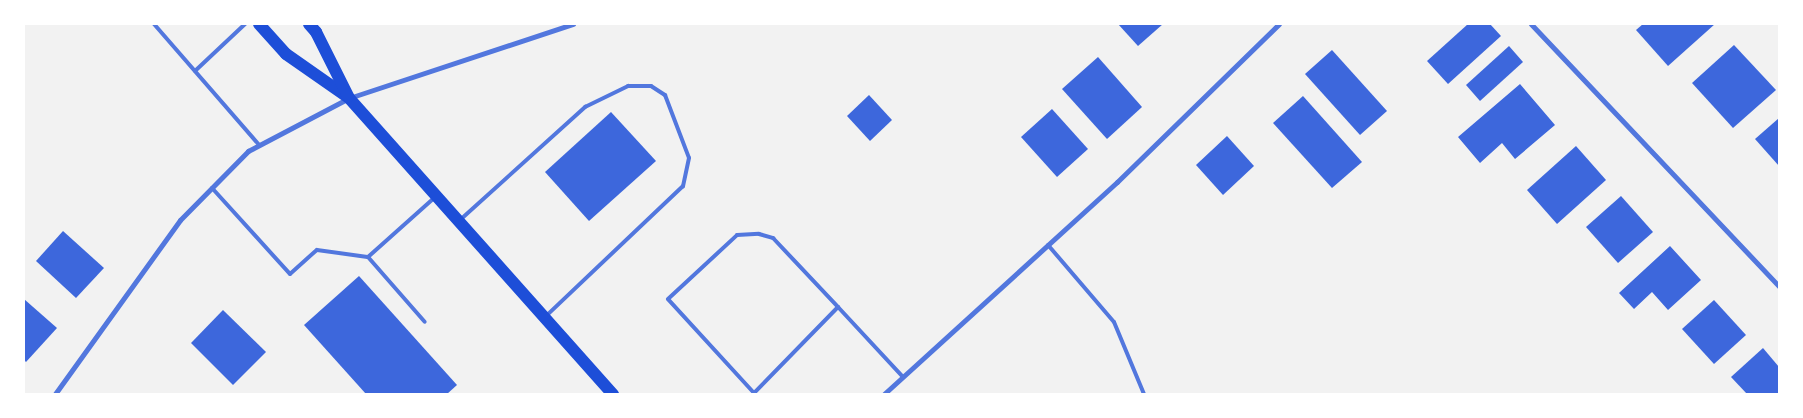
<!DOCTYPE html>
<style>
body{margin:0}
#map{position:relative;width:1803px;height:418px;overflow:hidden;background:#f2f2f2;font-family:"Fira Sans Condensed",sans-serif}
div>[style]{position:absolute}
.building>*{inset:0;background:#3d67dc}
.service>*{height:4px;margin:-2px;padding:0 2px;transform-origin:2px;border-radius:2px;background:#5277de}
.minor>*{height:5px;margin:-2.5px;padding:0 2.5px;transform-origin:2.5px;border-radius:2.5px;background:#5277de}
.primary>*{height:12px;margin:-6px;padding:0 6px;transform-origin:6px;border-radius:6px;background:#1d4ed8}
span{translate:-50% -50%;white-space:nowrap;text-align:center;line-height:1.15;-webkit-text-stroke:5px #fff;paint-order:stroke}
.frame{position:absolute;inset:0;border:25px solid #fff;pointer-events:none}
</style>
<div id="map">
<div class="building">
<div style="clip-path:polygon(1118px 24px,1163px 24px,1138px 46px)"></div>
<div style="clip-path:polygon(1468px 24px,1490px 24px,1501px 36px,1448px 84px,1427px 61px)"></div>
<div style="clip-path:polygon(1643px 24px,1715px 24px,1668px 66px,1636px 30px)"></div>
<div style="clip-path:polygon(1734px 45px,1776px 90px,1733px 128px,1692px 83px)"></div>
<div style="clip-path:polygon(1509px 46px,1523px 62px,1480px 101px,1466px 85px)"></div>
<div style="clip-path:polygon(1332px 50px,1387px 111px,1360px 135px,1305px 74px)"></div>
<div style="clip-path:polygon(1098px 57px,1142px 107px,1107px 139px,1062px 89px)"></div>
<div style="clip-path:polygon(1520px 84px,1555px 125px,1515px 159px,1502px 143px,1480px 163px,1458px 137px)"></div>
<div style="clip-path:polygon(869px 95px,892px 120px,870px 141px,847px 116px)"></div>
<div style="clip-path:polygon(1303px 96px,1362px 162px,1332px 188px,1273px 123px)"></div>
<div style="clip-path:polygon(1052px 109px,1088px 149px,1057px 177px,1021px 137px)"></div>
<div style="clip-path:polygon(611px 112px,656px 161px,589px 221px,545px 172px)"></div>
<div style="clip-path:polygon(1779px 118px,1779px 166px,1755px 139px)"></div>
<div style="clip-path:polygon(1227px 136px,1254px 166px,1223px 195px,1196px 165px)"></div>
<div style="clip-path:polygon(1576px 146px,1606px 180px,1557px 224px,1527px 190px)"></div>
<div style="clip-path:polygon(1621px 196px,1653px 232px,1618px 263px,1586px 227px)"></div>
<div style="clip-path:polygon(63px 231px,104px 268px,76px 298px,36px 261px)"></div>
<div style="clip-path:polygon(1670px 246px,1701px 280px,1668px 310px,1652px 292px,1634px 309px,1619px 293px)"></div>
<div style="clip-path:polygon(359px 276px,457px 385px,447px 394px,366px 394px,304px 325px)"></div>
<div style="clip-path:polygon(24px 299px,57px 328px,26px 362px,24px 360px)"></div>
<div style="clip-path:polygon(1714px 300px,1746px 335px,1714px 364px,1682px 329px)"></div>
<div style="clip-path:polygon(223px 310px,266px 352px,233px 385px,191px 343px)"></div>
<div style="clip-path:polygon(1763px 348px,1779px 367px,1779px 394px,1747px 394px,1731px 377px)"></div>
</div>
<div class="service">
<div style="left:154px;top:24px;width:160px;rotate:49deg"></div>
<div style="left:195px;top:71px;width:69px;rotate:-43.2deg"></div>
<div style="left:212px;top:188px;width:116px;rotate:47.8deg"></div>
<div style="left:290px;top:274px;width:36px;rotate:-42deg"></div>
<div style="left:317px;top:250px;width:51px;rotate:7.8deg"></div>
<div style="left:368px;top:257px;width:89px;rotate:-41.8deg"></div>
<div style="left:460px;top:220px;width:169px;rotate:-42.1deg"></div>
<div style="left:585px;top:107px;width:48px;rotate:-26deg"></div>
<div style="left:628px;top:86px;width:23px"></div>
<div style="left:651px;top:86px;width:17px;rotate:33deg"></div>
<div style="left:665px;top:95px;width:67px;rotate:69.1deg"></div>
<div style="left:689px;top:158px;width:29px;rotate:102deg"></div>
<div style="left:683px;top:186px;width:189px;rotate:136.5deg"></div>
<div style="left:1048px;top:245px;width:101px;rotate:49.4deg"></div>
<div style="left:1114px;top:322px;width:78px;rotate:67.4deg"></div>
<div style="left:368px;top:257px;width:86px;rotate:48.8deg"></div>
<div style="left:838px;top:307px;width:120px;rotate:134.3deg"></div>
<div style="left:754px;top:393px;width:127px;rotate:-132.5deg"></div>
<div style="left:668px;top:299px;width:94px;rotate:-42.8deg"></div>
<div style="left:737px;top:235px;width:22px;rotate:-3deg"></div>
<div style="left:759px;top:234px;width:15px;rotate:16deg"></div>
<div style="left:773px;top:238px;width:95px;rotate:46.7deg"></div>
<div style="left:838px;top:307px;width:96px;rotate:47.1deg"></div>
</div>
<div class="minor">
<div style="left:1531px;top:24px;width:361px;rotate:46.6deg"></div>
<div style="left:55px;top:394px;width:214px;rotate:-54.3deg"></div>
<div style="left:180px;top:220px;width:97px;rotate:-45.4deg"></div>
<div style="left:248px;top:151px;width:114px;rotate:-27.7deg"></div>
<div style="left:349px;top:98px;width:236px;rotate:-18.3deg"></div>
<div style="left:884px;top:394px;width:315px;rotate:-42.3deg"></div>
<div style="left:1117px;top:182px;width:226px;rotate:-44.3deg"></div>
</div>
<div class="primary">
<div style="left:259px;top:24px;width:40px;rotate:48deg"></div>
<div style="left:286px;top:54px;width:77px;rotate:34.9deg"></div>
<div style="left:349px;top:98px;width:397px;rotate:48.3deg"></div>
<div style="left:309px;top:24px;width:11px;rotate:49deg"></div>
<div style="left:316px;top:32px;width:72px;rotate:63.4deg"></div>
</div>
<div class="frame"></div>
</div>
